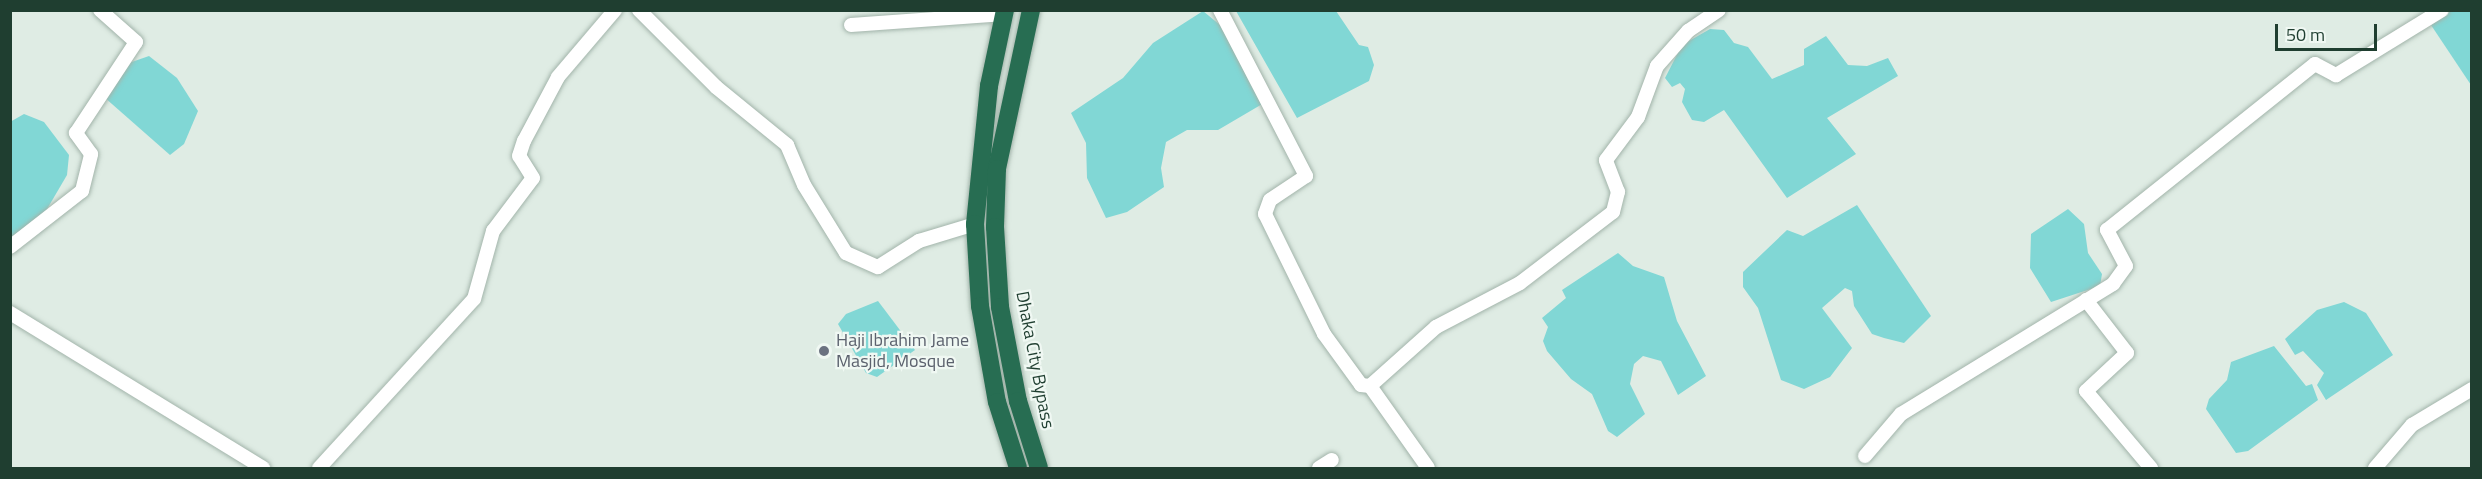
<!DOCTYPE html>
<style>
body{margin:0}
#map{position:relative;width:2482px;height:479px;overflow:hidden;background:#dfece4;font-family:"Titillium Web",sans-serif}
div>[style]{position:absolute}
.water>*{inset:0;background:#81d7d5}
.roads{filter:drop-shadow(0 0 2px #a2b4aa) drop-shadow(0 0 2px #a2b4aa)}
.minor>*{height:14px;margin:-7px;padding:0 7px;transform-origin:7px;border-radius:7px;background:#fff}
.highway>*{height:18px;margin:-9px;padding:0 9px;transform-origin:9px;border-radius:9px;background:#276d52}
.dots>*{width:16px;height:16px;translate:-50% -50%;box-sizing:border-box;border:3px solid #f0f8f3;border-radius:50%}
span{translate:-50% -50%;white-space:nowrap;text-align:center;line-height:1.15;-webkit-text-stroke:4.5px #f0f8f3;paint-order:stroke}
.worship-label{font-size:18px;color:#5b616d}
.left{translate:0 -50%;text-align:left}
.street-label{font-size:18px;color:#1f3e30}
.frame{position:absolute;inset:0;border:12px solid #1f3e30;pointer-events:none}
.scale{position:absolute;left:2275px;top:24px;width:102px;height:27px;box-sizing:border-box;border:3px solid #1f3e30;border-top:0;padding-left:8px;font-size:18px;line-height:21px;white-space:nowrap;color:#1f3e30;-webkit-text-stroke:4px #f0f8f3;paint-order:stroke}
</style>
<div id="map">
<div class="water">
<div style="clip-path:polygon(1203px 11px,1220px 25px,1264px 103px,1218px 130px,1187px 130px,1166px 142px,1161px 168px,1164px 187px,1127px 212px,1106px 218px,1087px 178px,1086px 143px,1071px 113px,1123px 78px,1153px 43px)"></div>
<div style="clip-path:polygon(1236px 11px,1336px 11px,1359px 45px,1368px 47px,1374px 65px,1369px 81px,1297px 118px)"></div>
<div style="clip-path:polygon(2451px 11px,2471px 11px,2471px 85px,2431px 25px)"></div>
<div style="clip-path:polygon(1710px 29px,1724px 30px,1734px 43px,1748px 47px,1772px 79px,1804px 65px,1804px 49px,1826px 36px,1848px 65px,1867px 66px,1888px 58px,1898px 76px,1827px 118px,1856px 154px,1787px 198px,1724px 110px,1704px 122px,1692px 120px,1682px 102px,1685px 89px,1680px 83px,1672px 87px,1665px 78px,1682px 45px)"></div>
<div style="clip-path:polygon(149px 56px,177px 78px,198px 111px,184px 144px,170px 155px,104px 97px,126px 64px)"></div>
<div style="clip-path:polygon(24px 114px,44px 122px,69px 155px,67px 175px,43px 216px,11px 237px,10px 122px)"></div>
<div style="clip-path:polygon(1857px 205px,1931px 316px,1904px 343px,1884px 338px,1872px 334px,1854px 306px,1852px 291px,1845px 288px,1822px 308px,1852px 348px,1830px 377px,1804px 389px,1781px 380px,1758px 308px,1743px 287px,1743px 272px,1787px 230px,1803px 236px)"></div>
<div style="clip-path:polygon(2068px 209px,2084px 224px,2088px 253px,2102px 274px,2100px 286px,2051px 302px,2030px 268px,2031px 234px)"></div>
<div style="clip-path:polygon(1618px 253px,1633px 266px,1664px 277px,1677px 321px,1706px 376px,1678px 395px,1661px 361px,1643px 356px,1634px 364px,1630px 384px,1645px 414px,1617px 437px,1608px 431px,1592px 394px,1571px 379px,1547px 351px,1543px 341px,1548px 327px,1542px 318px,1566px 298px,1562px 290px)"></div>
<div style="clip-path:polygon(878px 301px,915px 350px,877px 377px,866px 373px,838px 324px,846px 314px)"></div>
<div style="clip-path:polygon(2344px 302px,2366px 313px,2393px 355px,2326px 400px,2317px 385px,2324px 373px,2303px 351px,2295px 355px,2285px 339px,2317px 310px)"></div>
<div style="clip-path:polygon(2274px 346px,2306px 386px,2312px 384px,2318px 400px,2248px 451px,2236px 453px,2206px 409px,2209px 399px,2227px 380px,2231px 362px)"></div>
</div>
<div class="roads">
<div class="minor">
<div style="left:639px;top:10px;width:109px;rotate:45deg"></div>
<div style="left:716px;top:87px;width:92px;rotate:39.2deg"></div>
<div style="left:787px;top:145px;width:43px;rotate:67deg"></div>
<div style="left:804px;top:185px;width:80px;rotate:58.3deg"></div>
<div style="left:846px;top:253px;width:35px;rotate:24deg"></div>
<div style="left:878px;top:267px;width:49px;rotate:-32.4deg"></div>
<div style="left:919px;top:241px;width:59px;rotate:-16.9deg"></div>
<div style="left:1220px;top:10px;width:187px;rotate:62.6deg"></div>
<div style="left:1306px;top:176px;width:43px;rotate:146.3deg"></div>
<div style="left:1270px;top:200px;width:15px;rotate:110deg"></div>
<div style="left:1265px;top:214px;width:134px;rotate:63.8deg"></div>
<div style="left:1324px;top:334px;width:63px;rotate:54deg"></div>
<div style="left:1361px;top:385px;width:9px;rotate:6deg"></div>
<div style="left:1370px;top:386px;width:89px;rotate:-41.8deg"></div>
<div style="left:1436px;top:327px;width:95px;rotate:-27.6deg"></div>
<div style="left:1520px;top:283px;width:117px;rotate:-37.4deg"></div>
<div style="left:1613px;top:212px;width:21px;rotate:-76deg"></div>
<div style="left:1618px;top:192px;width:34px;rotate:-111deg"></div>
<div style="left:1606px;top:160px;width:54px;rotate:-53.3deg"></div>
<div style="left:1638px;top:117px;width:54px;rotate:-69.6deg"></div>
<div style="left:1657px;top:66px;width:47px;rotate:-48.5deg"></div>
<div style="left:1688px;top:31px;width:37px;rotate:-34deg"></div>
<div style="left:851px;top:25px;width:154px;rotate:-4.1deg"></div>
<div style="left:10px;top:247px;width:91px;rotate:-37.9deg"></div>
<div style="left:82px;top:191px;width:38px;rotate:-76deg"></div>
<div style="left:91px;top:154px;width:26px;rotate:-126deg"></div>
<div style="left:76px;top:133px;width:109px;rotate:-56.6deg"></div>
<div style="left:136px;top:42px;width:48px;rotate:-138.4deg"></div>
<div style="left:2086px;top:300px;width:67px;rotate:52.3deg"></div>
<div style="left:2127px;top:353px;width:56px;rotate:137.2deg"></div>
<div style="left:2086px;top:391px;width:101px;rotate:49.8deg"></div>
<div style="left:10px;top:313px;width:297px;rotate:31.5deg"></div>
<div style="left:1370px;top:386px;width:100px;rotate:54.7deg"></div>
<div style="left:1865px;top:456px;width:55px;rotate:-49.4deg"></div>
<div style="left:1901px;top:414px;width:249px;rotate:-31.5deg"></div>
<div style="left:2113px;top:284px;width:22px;rotate:-54deg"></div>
<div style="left:2126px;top:266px;width:41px;rotate:-117.8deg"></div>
<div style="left:2107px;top:230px;width:266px;rotate:-38.6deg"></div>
<div style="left:2315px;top:64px;width:24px;rotate:28deg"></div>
<div style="left:2336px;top:75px;width:124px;rotate:-31.5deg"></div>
<div style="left:319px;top:468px;width:229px;rotate:-47.5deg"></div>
<div style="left:474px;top:299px;width:71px;rotate:-74.4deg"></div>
<div style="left:493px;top:231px;width:66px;rotate:-53deg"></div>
<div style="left:533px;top:178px;width:26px;rotate:-122deg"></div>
<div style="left:519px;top:156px;width:16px;rotate:-72deg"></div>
<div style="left:524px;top:141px;width:72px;rotate:-62deg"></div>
<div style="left:558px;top:77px;width:88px;rotate:-49.6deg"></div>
<div style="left:1319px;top:468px;width:15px;rotate:-32deg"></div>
<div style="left:2375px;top:468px;width:57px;rotate:-49.3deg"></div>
<div style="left:2412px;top:425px;width:70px;rotate:-31deg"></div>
</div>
<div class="highway">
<div style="left:1005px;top:10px;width:78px;rotate:101.9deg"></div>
<div style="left:989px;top:86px;width:139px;rotate:95.8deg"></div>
<div style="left:975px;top:224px;width:82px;rotate:86.5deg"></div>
<div style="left:980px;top:306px;width:97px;rotate:80deg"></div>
<div style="left:997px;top:402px;width:69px;rotate:72.3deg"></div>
<div style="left:1031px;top:10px;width:163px;rotate:102.1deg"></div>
<div style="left:997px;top:169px;width:58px;rotate:92deg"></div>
<div style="left:995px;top:227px;width:80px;rotate:86.4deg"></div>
<div style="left:1000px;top:307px;width:96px;rotate:79.2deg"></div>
<div style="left:1018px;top:401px;width:70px;rotate:72.6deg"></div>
</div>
</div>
<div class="dots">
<div style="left:824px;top:351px;background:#6b7280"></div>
</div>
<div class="worship-label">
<span class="left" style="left:836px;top:351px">Haji Ibrahim Jame<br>Masjid, Mosque</span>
</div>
<div class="street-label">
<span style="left:1035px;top:360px;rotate:79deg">Dhaka City Bypass</span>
</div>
<div class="frame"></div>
<div class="scale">50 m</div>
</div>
